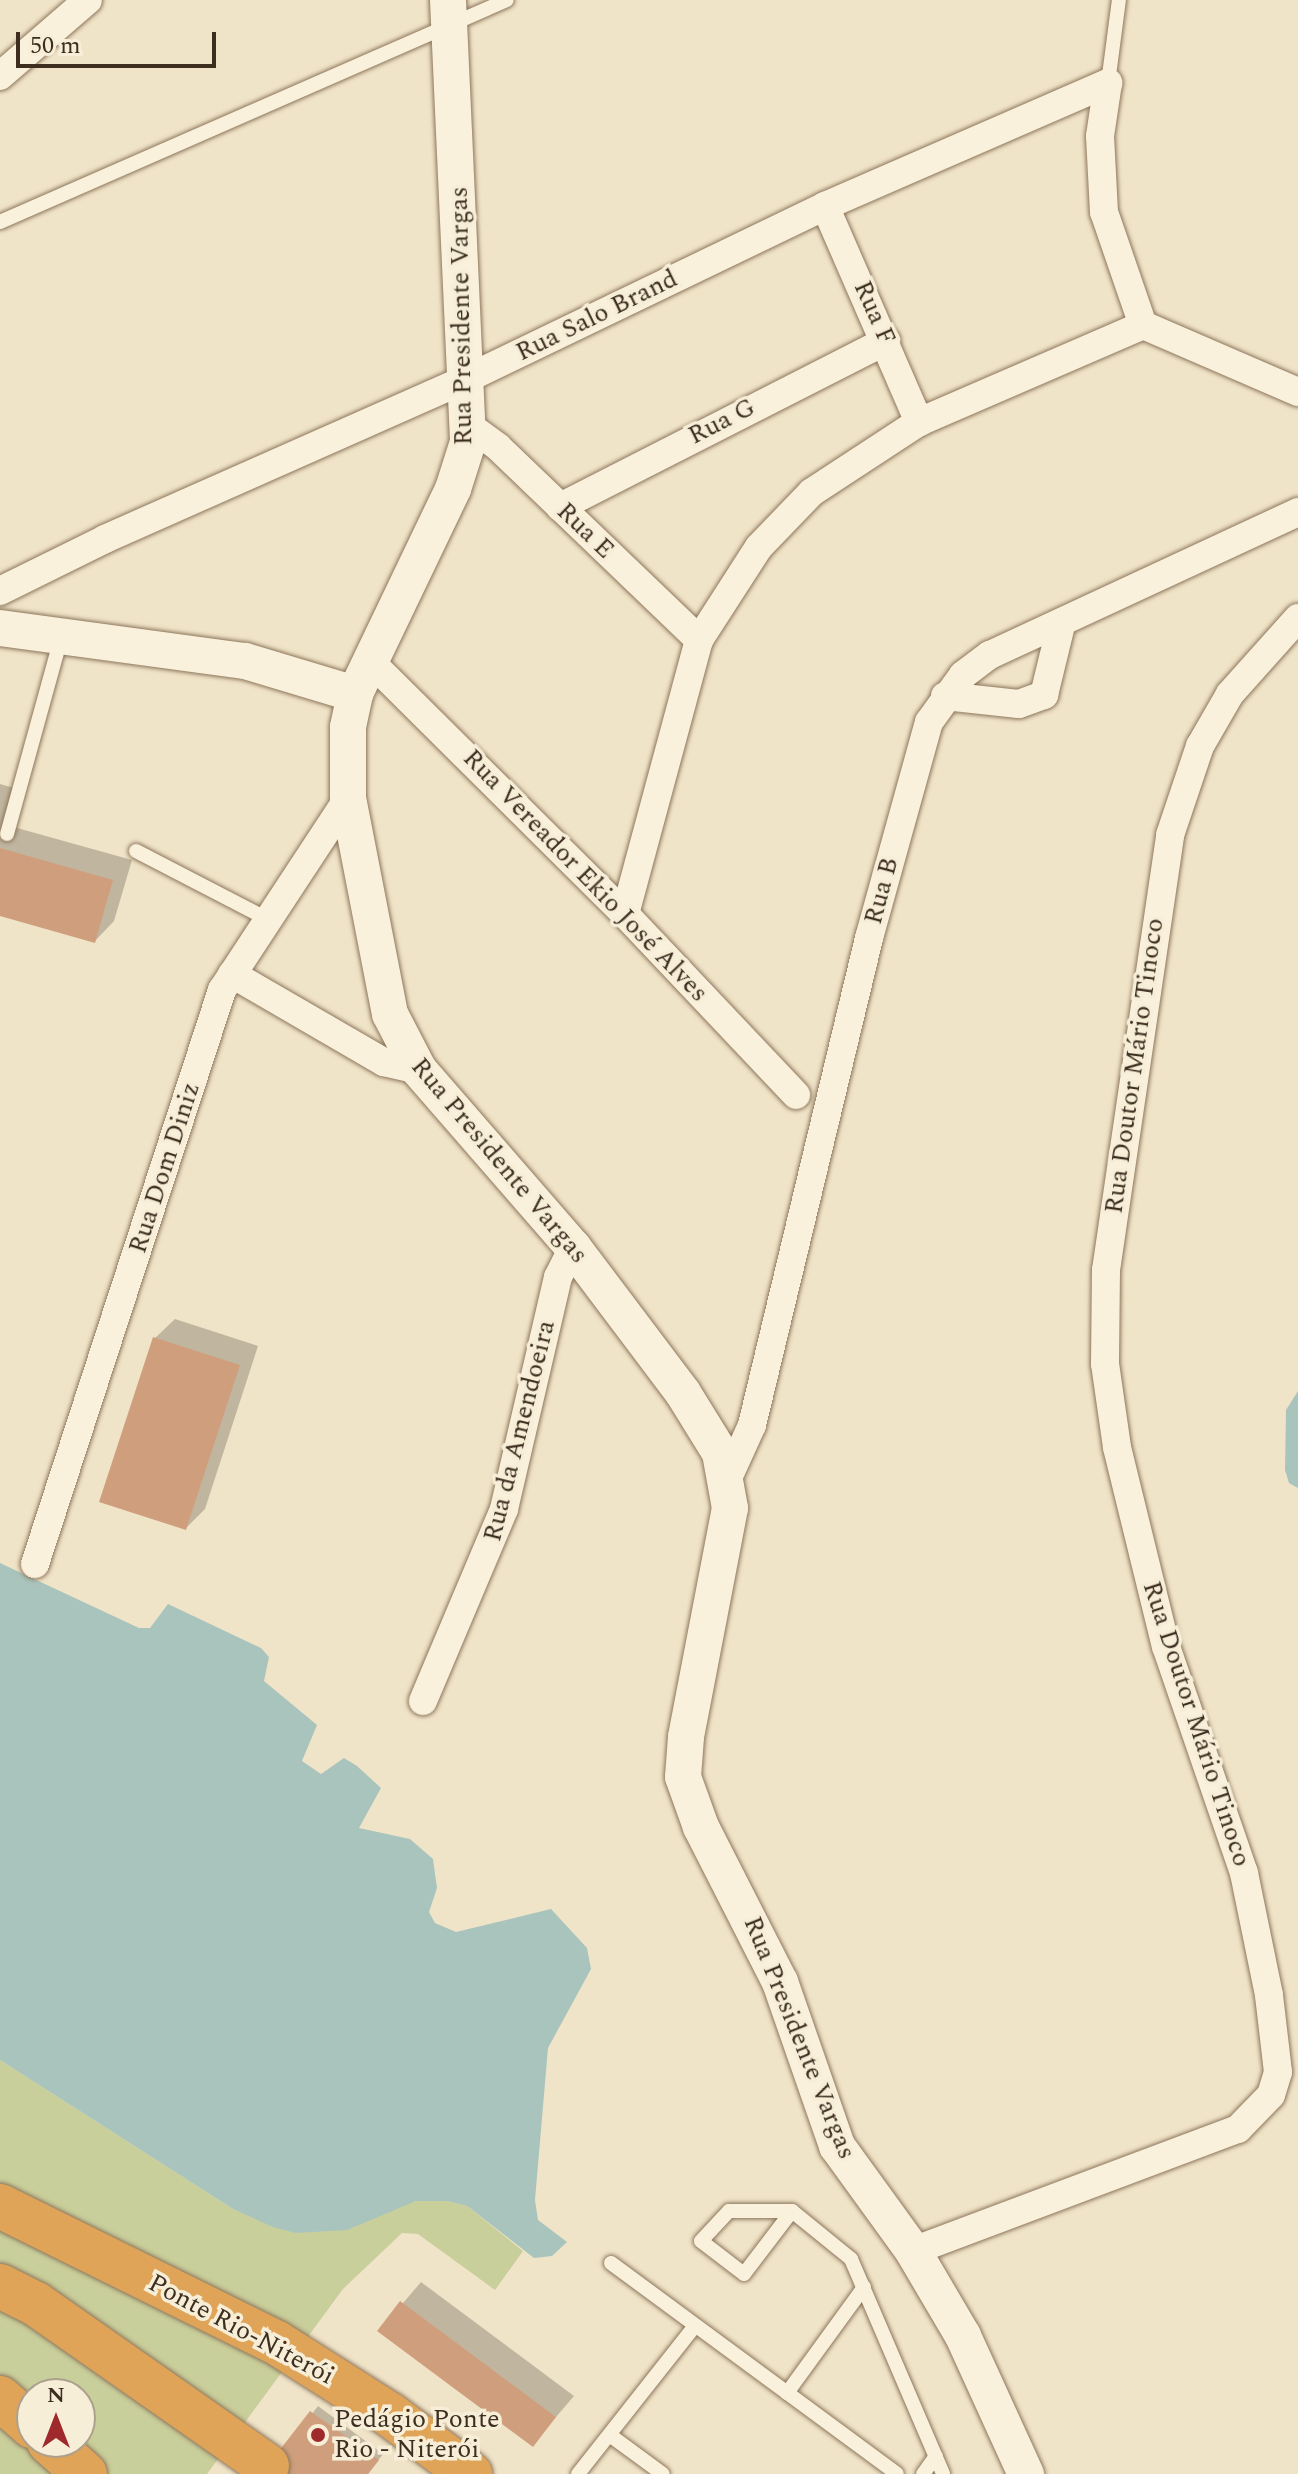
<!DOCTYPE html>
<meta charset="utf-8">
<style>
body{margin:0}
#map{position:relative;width:1298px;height:2474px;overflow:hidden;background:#f0e4c8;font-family:Spectral,serif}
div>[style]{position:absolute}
.green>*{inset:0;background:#c9cf9b}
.water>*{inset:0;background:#a9c4bc}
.shadow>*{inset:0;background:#0003}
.building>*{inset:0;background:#cf9f7d}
.roads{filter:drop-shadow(0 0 2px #8d765c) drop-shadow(0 0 2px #8d765c)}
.service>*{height:14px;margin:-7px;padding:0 7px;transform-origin:7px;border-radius:7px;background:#faf1dc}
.minor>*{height:28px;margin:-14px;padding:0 14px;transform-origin:14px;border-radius:14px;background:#faf1dc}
.tertiary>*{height:36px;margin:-18px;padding:0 18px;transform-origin:18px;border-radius:18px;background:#faf1dc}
.motorway>*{height:44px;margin:-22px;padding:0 22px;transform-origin:22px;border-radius:22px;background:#e0a458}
.dots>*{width:22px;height:22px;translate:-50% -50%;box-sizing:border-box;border:4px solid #f7eed8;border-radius:50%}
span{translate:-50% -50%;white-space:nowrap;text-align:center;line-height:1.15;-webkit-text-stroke:7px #f7eed8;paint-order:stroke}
.street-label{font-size:26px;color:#3d2e20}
.poi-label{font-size:26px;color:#3d2e20}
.left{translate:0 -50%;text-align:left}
.north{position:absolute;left:16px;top:2378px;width:80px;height:80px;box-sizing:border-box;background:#f7eed8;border:2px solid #ada18e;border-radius:50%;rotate:0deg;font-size:22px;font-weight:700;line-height:32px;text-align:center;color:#3d2e20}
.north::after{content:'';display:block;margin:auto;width:28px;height:36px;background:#9e2a2b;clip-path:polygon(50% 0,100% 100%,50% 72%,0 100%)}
.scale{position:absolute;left:16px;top:32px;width:200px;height:36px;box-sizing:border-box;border:4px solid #3d2e20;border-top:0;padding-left:10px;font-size:24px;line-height:28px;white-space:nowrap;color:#3d2e20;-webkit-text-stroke:6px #f7eed8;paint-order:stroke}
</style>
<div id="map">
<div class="green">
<div style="clip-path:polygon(evenodd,0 2060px,233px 2209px,295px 2233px,416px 2201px,447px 2201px,467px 2206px,523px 2251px,495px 2290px,418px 2234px,402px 2233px,343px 2289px,207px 2474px,0 2474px,0 2060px,32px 2394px,80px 2394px,80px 2442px,32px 2442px,32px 2394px)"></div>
</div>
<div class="water">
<div style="clip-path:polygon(1298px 1391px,1298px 1488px,1289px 1483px,1285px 1470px,1286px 1410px)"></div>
<div style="clip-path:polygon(0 1563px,139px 1628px,150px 1628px,168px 1604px,261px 1648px,269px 1657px,264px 1681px,317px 1725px,302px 1761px,321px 1774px,344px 1758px,357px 1766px,381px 1788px,359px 1828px,410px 1839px,433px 1859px,437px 1888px,429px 1912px,435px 1923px,456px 1932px,551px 1909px,587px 1948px,591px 1969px,548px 2048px,535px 2200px,538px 2220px,567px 2242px,552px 2256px,534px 2258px,467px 2206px,447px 2201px,416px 2201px,347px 2230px,295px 2233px,273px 2227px,233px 2209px,0 2060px)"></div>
</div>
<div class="shadow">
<div style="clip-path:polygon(0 784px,21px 790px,10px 826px,132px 860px,114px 921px,95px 941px,0 914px)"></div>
<div style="clip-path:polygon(175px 1319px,258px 1346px,205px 1509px,186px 1528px,155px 1338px)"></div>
<div style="clip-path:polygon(421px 2282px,574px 2396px,533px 2444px,380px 2330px)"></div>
<div style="clip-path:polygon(318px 2406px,383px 2454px,368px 2474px,266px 2474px)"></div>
</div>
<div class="building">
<div style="clip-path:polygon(0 848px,113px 880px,95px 943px,0 916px)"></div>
<div style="clip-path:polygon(153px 1337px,240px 1365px,186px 1530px,99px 1502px)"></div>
<div style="clip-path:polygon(400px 2301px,556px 2417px,533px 2447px,377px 2331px)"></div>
<div style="clip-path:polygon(310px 2411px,379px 2460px,368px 2474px,261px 2474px)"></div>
</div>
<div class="roads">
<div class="service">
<div style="left:1108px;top:83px;width:84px;rotate:-82.5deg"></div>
<div style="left:0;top:222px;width:553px;rotate:-23.65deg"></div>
<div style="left:7px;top:834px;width:203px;rotate:-74.6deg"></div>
<div style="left:136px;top:851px;width:148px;rotate:27.4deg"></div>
<div style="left:792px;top:2211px;width:79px;rotate:127.3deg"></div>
<div style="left:744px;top:2274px;width:54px;rotate:-142.5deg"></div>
<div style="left:701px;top:2241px;width:41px;rotate:-47deg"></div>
<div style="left:729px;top:2211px;width:63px"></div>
<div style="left:792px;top:2211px;width:76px;rotate:39.1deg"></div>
<div style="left:851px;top:2259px;width:234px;rotate:66.8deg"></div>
<div style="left:611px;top:2263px;width:355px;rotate:36.4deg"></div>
<div style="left:787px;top:2393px;width:131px;rotate:-54deg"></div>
<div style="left:611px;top:2436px;width:64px;rotate:36.2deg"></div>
<div style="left:578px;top:2474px;width:189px;rotate:-51.7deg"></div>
<div style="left:923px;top:2474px;width:22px;rotate:-54deg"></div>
</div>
<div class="minor">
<div style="left:0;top:76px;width:116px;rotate:-40.8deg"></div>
<div style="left:1108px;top:83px;width:54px;rotate:98.6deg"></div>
<div style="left:1100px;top:136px;width:76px;rotate:87deg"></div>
<div style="left:1104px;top:212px;width:120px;rotate:71deg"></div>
<div style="left:1143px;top:325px;width:169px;rotate:23.4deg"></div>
<div style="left:825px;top:206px;width:236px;rotate:66.5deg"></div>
<div style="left:468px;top:425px;width:37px;rotate:36deg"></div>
<div style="left:498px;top:447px;width:279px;rotate:43.8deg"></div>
<div style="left:560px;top:507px;width:366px;rotate:-27deg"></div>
<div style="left:0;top:591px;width:117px;rotate:-26.3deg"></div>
<div style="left:105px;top:539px;width:397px;rotate:-23.9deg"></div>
<div style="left:468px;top:378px;width:396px;rotate:-25.7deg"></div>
<div style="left:825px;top:206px;width:309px;rotate:-23.5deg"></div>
<div style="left:370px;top:661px;width:359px;rotate:44.8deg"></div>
<div style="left:625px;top:914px;width:249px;rotate:46.6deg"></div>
<div style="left:945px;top:696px;width:74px;rotate:6.2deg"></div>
<div style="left:1019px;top:704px;width:27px;rotate:-20deg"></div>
<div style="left:1044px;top:695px;width:72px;rotate:-76.3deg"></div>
<div style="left:625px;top:914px;width:284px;rotate:-74.9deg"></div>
<div style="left:699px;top:640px;width:111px;rotate:-57.2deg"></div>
<div style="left:759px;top:547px;width:76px;rotate:-46.1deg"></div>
<div style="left:812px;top:492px;width:128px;rotate:-33.2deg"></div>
<div style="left:919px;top:422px;width:244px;rotate:-23.4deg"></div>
<div style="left:232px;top:974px;width:176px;rotate:30.1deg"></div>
<div style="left:384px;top:1062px;width:36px;rotate:13deg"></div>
<div style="left:728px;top:1478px;width:58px;rotate:-65.6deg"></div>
<div style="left:752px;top:1425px;width:501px;rotate:-76.49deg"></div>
<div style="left:869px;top:938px;width:224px;rotate:-74.5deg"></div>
<div style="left:929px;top:722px;width:58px;rotate:-54.1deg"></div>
<div style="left:963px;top:675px;width:34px;rotate:-37deg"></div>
<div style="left:990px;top:655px;width:340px;rotate:-24.9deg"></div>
<div style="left:35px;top:1564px;width:604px;rotate:-71.96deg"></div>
<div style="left:222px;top:990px;width:230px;rotate:-56.7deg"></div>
<div style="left:423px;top:1701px;width:208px;rotate:-67.1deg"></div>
<div style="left:504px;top:1509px;width:238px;rotate:-76.9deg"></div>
<div style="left:558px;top:1277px;width:34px;rotate:-63deg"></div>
<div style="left:913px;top:2251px;width:347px;rotate:-20.6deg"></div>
<div style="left:1238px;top:2129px;width:47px;rotate:-45.9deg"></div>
<div style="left:1271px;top:2095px;width:24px;rotate:-73deg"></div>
<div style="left:1278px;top:2072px;width:78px;rotate:-96.7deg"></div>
<div style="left:1269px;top:1995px;width:125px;rotate:-101.6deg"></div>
<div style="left:1244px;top:1873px;width:239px;rotate:-109deg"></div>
<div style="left:1166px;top:1647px;width:206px;rotate:-103.8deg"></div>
<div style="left:1117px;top:1447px;width:84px;rotate:-98.2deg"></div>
<div style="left:1105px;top:1364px;width:94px;rotate:-89.4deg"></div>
<div style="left:1106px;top:1270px;width:440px;rotate:-81.6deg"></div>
<div style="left:1170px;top:835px;width:94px;rotate:-71.4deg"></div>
<div style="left:1200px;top:746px;width:60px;rotate:-60deg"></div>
<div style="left:1230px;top:694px;width:102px;rotate:-48.2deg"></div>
</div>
<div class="tertiary">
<div style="left:448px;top:0;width:442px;rotate:87.4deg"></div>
<div style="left:468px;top:442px;width:49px;rotate:107.7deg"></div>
<div style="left:453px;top:489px;width:227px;rotate:115.6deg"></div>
<div style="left:355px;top:694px;width:34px;rotate:102deg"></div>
<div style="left:348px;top:727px;width:71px;rotate:90deg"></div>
<div style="left:348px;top:798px;width:220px;rotate:79deg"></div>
<div style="left:390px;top:1014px;width:63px;rotate:62.6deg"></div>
<div style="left:419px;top:1070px;width:235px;rotate:49deg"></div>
<div style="left:573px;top:1247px;width:183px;rotate:53deg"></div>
<div style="left:683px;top:1393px;width:70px;rotate:58.3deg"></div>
<div style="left:720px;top:1453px;width:56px;rotate:79.7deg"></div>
<div style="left:730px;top:1508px;width:233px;rotate:100.9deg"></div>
<div style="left:686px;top:1737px;width:40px;rotate:94.3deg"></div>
<div style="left:683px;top:1777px;width:53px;rotate:70.2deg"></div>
<div style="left:701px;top:1827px;width:174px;rotate:63deg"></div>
<div style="left:780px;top:1982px;width:174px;rotate:70.8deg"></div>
<div style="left:837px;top:2146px;width:130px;rotate:54.1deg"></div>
<div style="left:913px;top:2251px;width:99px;rotate:59.5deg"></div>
<div style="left:963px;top:2336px;width:152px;rotate:65.5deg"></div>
<div style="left:0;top:628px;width:247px;rotate:7.7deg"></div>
<div style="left:245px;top:661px;width:115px;rotate:16.7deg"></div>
</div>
<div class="motorway">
<div style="left:0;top:2206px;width:309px;rotate:26.3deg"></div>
<div style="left:277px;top:2343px;width:133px;rotate:32.4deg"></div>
<div style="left:389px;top:2414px;width:101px;rotate:36.5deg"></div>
<div style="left:0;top:2286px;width:40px;rotate:26.6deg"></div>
<div style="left:36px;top:2304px;width:282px;rotate:35deg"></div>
<div style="left:0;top:2398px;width:43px;rotate:41.2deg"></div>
<div style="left:49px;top:2442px;width:48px;rotate:41.6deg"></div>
</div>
</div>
<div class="dots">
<div style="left:318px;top:2435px;background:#9e2a2b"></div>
</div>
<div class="street-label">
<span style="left:874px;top:313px;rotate:66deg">Rua F</span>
<span style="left:462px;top:316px;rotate:-91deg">Rua Presidente Vargas</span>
<span style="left:597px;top:316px;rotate:-26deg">Rua Salo Brand</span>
<span style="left:722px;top:422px;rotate:-27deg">Rua G</span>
<span style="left:585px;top:531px;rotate:44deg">Rua E</span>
<span style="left:585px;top:876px;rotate:46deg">Rua Vereador Ekio José Alves</span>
<span style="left:882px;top:891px;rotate:-75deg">Rua B</span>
<span style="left:1135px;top:1066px;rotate:-82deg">Rua Doutor Mário Tinoco</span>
<span style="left:499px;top:1161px;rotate:50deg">Rua Presidente Vargas</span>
<span style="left:165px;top:1168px;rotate:-72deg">Rua Dom Diniz</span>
<span style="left:520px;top:1431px;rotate:-76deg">Rua da Amendoeira</span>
<span style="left:1196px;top:1724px;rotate:72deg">Rua Doutor Mário Tinoco</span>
<span style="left:799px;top:2038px;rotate:68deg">Rua Presidente Vargas</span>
<span style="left:241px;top:2330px;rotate:28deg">Ponte Rio-Niterói</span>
</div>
<div class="poi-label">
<span class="left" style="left:334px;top:2435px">Pedágio Ponte<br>Rio - Niterói</span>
</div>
<div class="north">N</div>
<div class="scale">50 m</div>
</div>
